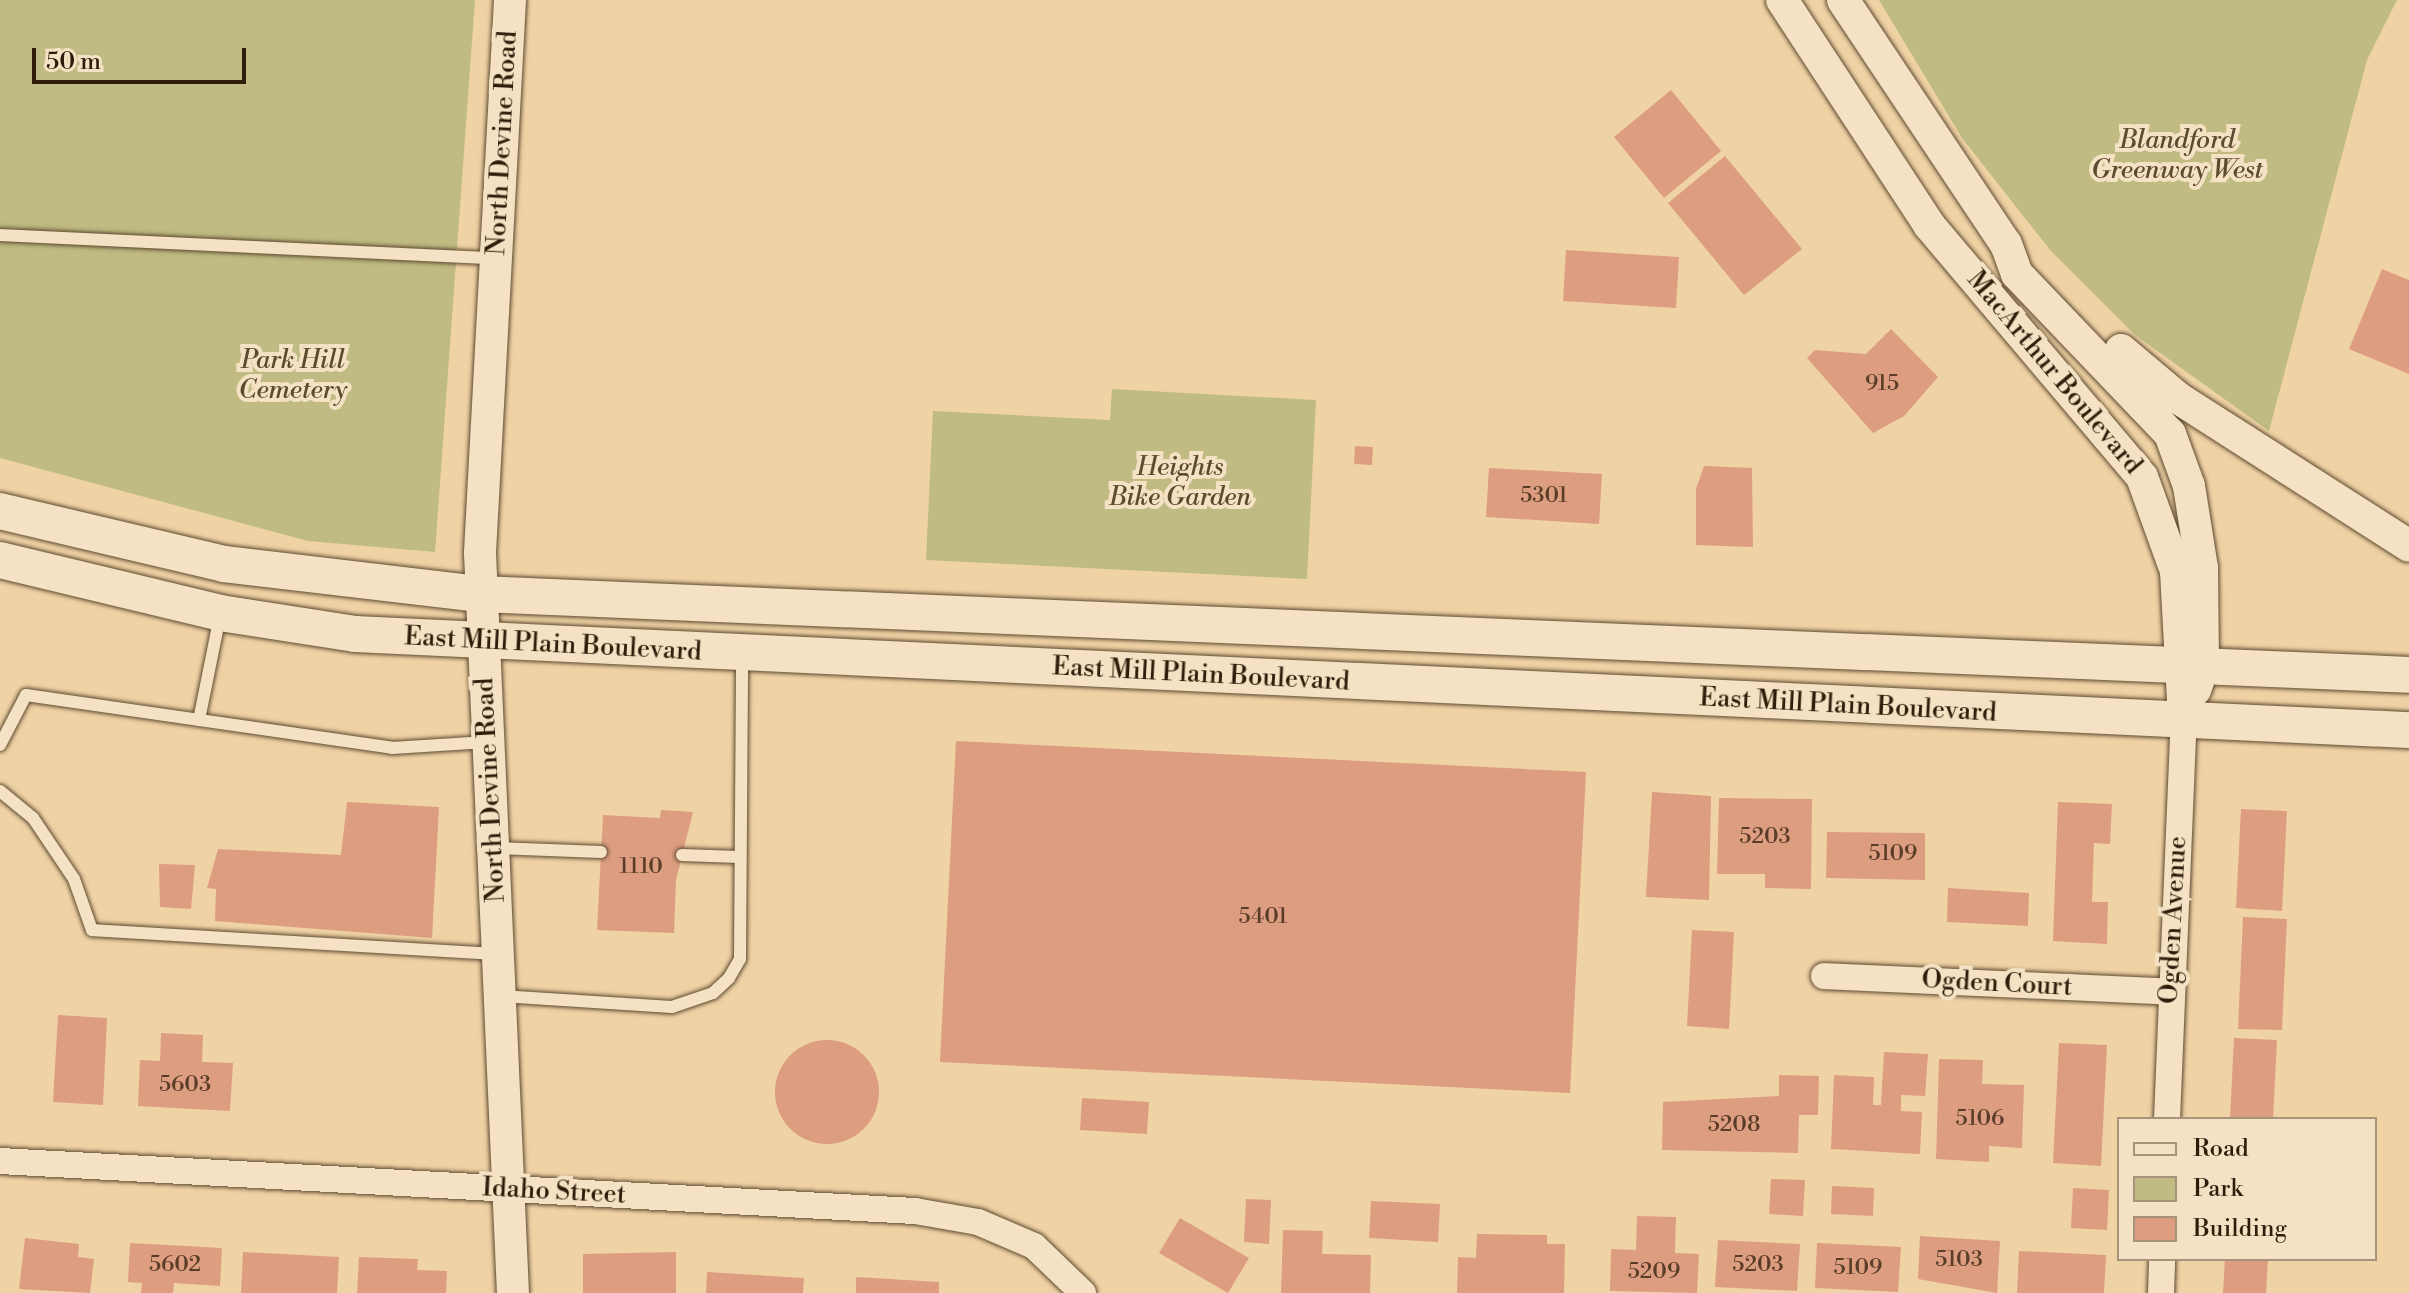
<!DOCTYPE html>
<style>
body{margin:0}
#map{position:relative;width:2409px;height:1293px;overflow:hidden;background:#f0d3a5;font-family:"Libre Bodoni",serif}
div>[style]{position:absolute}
.green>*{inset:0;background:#bfbb82}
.building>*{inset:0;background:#dd9d80}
.round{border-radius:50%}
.roads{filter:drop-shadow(0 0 2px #5e4a31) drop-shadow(0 0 2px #5e4a31)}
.service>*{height:12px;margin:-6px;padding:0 6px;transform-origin:6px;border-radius:6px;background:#f5e2c4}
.minor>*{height:26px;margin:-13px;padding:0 13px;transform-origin:13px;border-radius:13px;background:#f5e2c4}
.tertiary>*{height:32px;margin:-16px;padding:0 16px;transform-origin:16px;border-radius:16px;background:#f5e2c4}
.secondary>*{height:36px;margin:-18px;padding:0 18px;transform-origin:18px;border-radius:18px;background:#f5e2c4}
span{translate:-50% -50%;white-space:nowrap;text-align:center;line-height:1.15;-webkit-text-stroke:8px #f5e2c4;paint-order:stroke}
.number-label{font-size:22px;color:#5a3d28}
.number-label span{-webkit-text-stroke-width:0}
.park-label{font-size:26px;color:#5a4c2e;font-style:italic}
.street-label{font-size:26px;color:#2e1d0a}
.legend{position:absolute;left:2117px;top:1117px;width:260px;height:144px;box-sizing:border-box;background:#f5e2c4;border:2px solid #a5937a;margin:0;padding:10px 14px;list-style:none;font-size:24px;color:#2e1d0a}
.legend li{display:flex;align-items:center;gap:16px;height:40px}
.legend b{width:40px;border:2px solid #a5937a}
.scale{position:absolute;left:32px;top:48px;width:214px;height:36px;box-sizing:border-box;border:4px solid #2e1d0a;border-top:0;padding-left:10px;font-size:24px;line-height:28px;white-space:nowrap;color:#2e1d0a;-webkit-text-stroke:6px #f5e2c4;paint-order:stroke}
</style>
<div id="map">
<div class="green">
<div style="clip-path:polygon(0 0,475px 0,435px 552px,308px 541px,0 458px)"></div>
<div style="clip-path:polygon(1879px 0,2397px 0,2367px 60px,2269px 431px,2135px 335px,2051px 251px,1962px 138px)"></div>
<div style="clip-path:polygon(1112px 389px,1316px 400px,1307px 579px,926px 560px,933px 411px,1110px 420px)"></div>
</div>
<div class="building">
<div style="clip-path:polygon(1671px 90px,1721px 151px,1664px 198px,1614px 137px)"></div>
<div style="clip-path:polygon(1725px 156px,1802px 249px,1744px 295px,1668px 203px)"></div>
<div style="clip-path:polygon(1566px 250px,1679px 257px,1676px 308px,1563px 301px)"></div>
<div style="clip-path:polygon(2382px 269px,2409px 280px,2409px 374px,2349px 349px)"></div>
<div style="clip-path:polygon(1891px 329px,1938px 377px,1904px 416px,1873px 433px,1807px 358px,1815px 350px,1866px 354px)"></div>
<div style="clip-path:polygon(1355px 446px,1373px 447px,1372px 465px,1354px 464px)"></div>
<div style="clip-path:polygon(1704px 466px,1752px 468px,1753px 547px,1696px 545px,1696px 489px)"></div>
<div style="clip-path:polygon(1489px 468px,1602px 474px,1599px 524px,1486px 517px)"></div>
<div style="clip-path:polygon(956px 741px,1586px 772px,1570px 1093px,940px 1062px)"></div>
<div style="clip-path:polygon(1652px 792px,1711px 796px,1709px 900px,1646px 897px)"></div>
<div style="clip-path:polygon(1719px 798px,1812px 799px,1811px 889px,1765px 888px,1765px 874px,1717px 874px)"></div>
<div style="clip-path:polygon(347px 802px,439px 807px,432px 938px,215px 921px,216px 889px,207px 888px,218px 849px,341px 855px)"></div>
<div style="clip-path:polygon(2058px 802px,2112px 804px,2110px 844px,2094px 843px,2092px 902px,2108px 902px,2107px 944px,2053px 941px)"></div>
<div style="clip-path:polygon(2241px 809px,2287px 811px,2282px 911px,2236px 908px)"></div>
<div style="clip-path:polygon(661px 810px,693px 812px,676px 880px,674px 933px,597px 930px,603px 815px,660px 818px)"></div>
<div style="clip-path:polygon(1827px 832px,1925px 833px,1925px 880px,1826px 878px)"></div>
<div style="clip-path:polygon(159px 864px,195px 865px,191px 909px,160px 907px)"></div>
<div style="clip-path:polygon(1948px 888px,2029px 893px,2028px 926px,1947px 922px)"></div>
<div style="clip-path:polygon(2243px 917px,2287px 919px,2282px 1030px,2238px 1029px)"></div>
<div style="clip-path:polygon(1692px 930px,1734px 932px,1729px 1029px,1687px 1026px)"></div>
<div style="clip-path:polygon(58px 1015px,107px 1018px,103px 1105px,53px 1102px)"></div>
<div style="clip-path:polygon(161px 1033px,203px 1035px,202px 1062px,233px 1063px,230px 1111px,138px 1106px,140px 1060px,160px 1061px)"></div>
<div style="clip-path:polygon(2234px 1038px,2277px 1040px,2273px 1119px,2230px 1119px)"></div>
<div class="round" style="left:775px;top:1040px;width:104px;height:104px"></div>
<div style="clip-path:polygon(2059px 1043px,2107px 1045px,2101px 1166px,2053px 1163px)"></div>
<div style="clip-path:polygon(1884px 1052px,1928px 1054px,1925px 1096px,1901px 1095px,1901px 1111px,1922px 1112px,1920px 1154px,1831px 1149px,1834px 1075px,1874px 1077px,1873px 1105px,1881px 1105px)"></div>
<div style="clip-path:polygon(1939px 1059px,1983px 1060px,1982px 1084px,2024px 1085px,2022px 1148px,1989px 1146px,1989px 1162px,1936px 1159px)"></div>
<div style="clip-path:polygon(1779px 1075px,1819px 1076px,1818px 1115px,1799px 1115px,1798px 1153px,1662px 1150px,1663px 1102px,1779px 1096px)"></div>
<div style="clip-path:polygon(1082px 1098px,1149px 1102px,1147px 1134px,1080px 1130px)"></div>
<div style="clip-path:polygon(1771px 1179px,1805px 1180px,1803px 1216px,1769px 1214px)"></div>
<div style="clip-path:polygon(1832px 1186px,1874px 1188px,1873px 1216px,1831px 1214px)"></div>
<div style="clip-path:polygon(2073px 1188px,2109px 1190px,2107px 1230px,2071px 1228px)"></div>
<div style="clip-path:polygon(1246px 1199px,1271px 1200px,1269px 1244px,1244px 1242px)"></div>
<div style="clip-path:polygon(1371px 1201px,1440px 1204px,1438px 1242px,1369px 1238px)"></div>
<div style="clip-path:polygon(1637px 1216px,1676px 1217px,1675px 1253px,1699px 1254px,1697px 1293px,1610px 1291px,1611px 1249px,1636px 1250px)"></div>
<div style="clip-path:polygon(1180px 1218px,1249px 1258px,1228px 1293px,1159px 1253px)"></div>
<div style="clip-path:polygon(1283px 1230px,1323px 1231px,1322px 1254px,1371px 1255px,1370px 1293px,1281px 1293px)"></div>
<div style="clip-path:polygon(1477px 1234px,1547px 1235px,1547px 1244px,1565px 1244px,1564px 1293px,1457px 1293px,1458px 1257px,1476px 1258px)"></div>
<div style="clip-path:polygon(1920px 1236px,2000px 1241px,1997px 1293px,1918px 1279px)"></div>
<div style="clip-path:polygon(25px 1238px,79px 1244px,78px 1257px,94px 1259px,90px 1293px,19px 1289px)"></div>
<div style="clip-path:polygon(1718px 1240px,1800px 1244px,1797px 1291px,1715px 1287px)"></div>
<div style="clip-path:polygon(130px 1243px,222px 1248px,220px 1286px,174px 1283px,173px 1293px,141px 1293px,142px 1283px,128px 1282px)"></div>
<div style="clip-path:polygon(1817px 1243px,1901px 1247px,1898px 1292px,1815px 1288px)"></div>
<div style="clip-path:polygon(2019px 1251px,2106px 1255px,2104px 1293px,2017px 1293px)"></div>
<div style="clip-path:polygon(243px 1252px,339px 1257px,337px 1293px,241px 1293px)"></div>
<div style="clip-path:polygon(676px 1252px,676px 1293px,583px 1293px,583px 1254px)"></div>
<div style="clip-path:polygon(359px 1257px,418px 1259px,417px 1270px,447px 1271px,446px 1293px,357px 1293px)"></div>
<div style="clip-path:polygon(2225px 1259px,2268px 1259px,2266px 1293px,2223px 1293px)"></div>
<div style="clip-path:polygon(707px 1272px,804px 1278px,803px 1293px,706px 1293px)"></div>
<div style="clip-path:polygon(856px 1277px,939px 1282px,939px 1293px,856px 1293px)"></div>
</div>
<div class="roads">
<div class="service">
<div style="left:0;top:235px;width:497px;rotate:2.7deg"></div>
<div style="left:199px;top:720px;width:106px;rotate:-78.6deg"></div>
<div style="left:0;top:745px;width:56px;rotate:-62.5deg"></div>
<div style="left:26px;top:695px;width:370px;rotate:8.2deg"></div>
<div style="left:392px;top:748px;width:95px;rotate:-3.6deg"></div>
<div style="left:0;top:791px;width:43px;rotate:39.3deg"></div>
<div style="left:33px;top:818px;width:73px;rotate:56.1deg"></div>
<div style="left:74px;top:879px;width:54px;rotate:70.6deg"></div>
<div style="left:92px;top:930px;width:407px;rotate:3.4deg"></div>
<div style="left:496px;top:848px;width:105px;rotate:2.2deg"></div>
<div style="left:682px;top:855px;width:57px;rotate:2deg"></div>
<div style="left:501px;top:996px;width:171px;rotate:3.7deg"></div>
<div style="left:672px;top:1007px;width:43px;rotate:-18.9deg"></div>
<div style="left:713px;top:993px;width:22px;rotate:-43deg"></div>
<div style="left:729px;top:978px;width:22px;rotate:-60deg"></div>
<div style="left:740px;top:959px;width:304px;rotate:-89.6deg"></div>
</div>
<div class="minor">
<div style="left:1824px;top:976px;width:347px;rotate:2.6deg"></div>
<div style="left:2167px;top:1119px;width:398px;rotate:-87.6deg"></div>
<div style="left:0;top:1161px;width:916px;rotate:3.13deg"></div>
<div style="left:915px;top:1211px;width:64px;rotate:9.9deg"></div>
<div style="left:978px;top:1222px;width:61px;rotate:23.2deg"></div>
<div style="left:1034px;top:1246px;width:68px;rotate:43.8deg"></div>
<div style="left:2161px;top:1293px;width:34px;rotate:-88deg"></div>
</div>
<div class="tertiary">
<div style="left:510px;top:0;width:554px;rotate:93.11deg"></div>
<div style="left:480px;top:553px;width:741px;rotate:87.45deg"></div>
<div style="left:1782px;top:0;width:269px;rotate:56.8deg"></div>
<div style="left:1929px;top:225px;width:330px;rotate:49.8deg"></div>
<div style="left:2142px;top:477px;width:100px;rotate:70.1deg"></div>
<div style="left:2176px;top:571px;width:150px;rotate:86.9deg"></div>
<div style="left:1843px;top:0;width:293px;rotate:56.3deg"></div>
<div style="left:2006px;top:244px;width:32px;rotate:70deg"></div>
<div style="left:2017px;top:274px;width:221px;rotate:46.3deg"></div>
<div style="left:2170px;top:434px;width:55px;rotate:69.9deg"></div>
<div style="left:2189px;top:486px;width:83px;rotate:81deg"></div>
<div style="left:2202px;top:568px;width:99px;rotate:89.4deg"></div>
<div style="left:2203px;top:667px;width:24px;rotate:109deg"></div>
<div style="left:2121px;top:350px;width:75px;rotate:40.1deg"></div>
<div style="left:2178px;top:398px;width:274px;rotate:32.6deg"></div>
</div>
<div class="secondary">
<div style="left:0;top:511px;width:230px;rotate:13.3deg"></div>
<div style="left:224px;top:564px;width:258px;rotate:6.7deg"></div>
<div style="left:480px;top:594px;width:1931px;rotate:2.4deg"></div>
<div style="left:0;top:560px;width:226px;rotate:13.5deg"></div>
<div style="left:220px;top:613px;width:137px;rotate:8.8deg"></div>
<div style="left:355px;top:634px;width:2056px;rotate:2.68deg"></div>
</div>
</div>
<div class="number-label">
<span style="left:1882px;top:384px">915</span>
<span style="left:1544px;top:496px">5301</span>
<span style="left:1765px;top:837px">5203</span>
<span style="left:1893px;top:854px">5109</span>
<span style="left:641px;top:867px">1110</span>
<span style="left:1263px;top:917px">5401</span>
<span style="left:185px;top:1085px">5603</span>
<span style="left:1980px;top:1119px">5106</span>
<span style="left:1734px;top:1125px">5208</span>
<span style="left:1959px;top:1260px">5103</span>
<span style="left:175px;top:1265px">5602</span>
<span style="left:1758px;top:1265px">5203</span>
<span style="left:1858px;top:1268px">5109</span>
<span style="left:1654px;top:1272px">5209</span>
</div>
<div class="park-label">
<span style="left:2177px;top:156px">Blandford<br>Greenway West</span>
<span style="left:293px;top:376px">Park Hill<br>Cemetery</span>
<span style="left:1180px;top:483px">Heights<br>Bike Garden</span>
</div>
<div class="street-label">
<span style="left:503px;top:143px;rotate:-87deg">North Devine Road</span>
<span style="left:2054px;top:373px;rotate:50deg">MacArthur Boulevard</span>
<span style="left:553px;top:645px;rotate:3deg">East Mill Plain Boulevard</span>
<span style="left:1201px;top:675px;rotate:3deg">East Mill Plain Boulevard</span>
<span style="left:1848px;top:706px;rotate:3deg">East Mill Plain Boulevard</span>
<span style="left:491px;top:790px;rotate:-93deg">North Devine Road</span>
<span style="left:2174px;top:920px;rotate:-87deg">Ogden Avenue</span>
<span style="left:1997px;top:984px;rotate:3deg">Ogden Court</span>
<span style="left:554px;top:1192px;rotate:3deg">Idaho Street</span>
</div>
<ul class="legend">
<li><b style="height:10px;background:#f5e2c4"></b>Road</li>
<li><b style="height:22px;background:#bfbb82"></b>Park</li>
<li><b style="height:22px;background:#dd9d80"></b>Building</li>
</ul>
<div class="scale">50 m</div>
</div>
